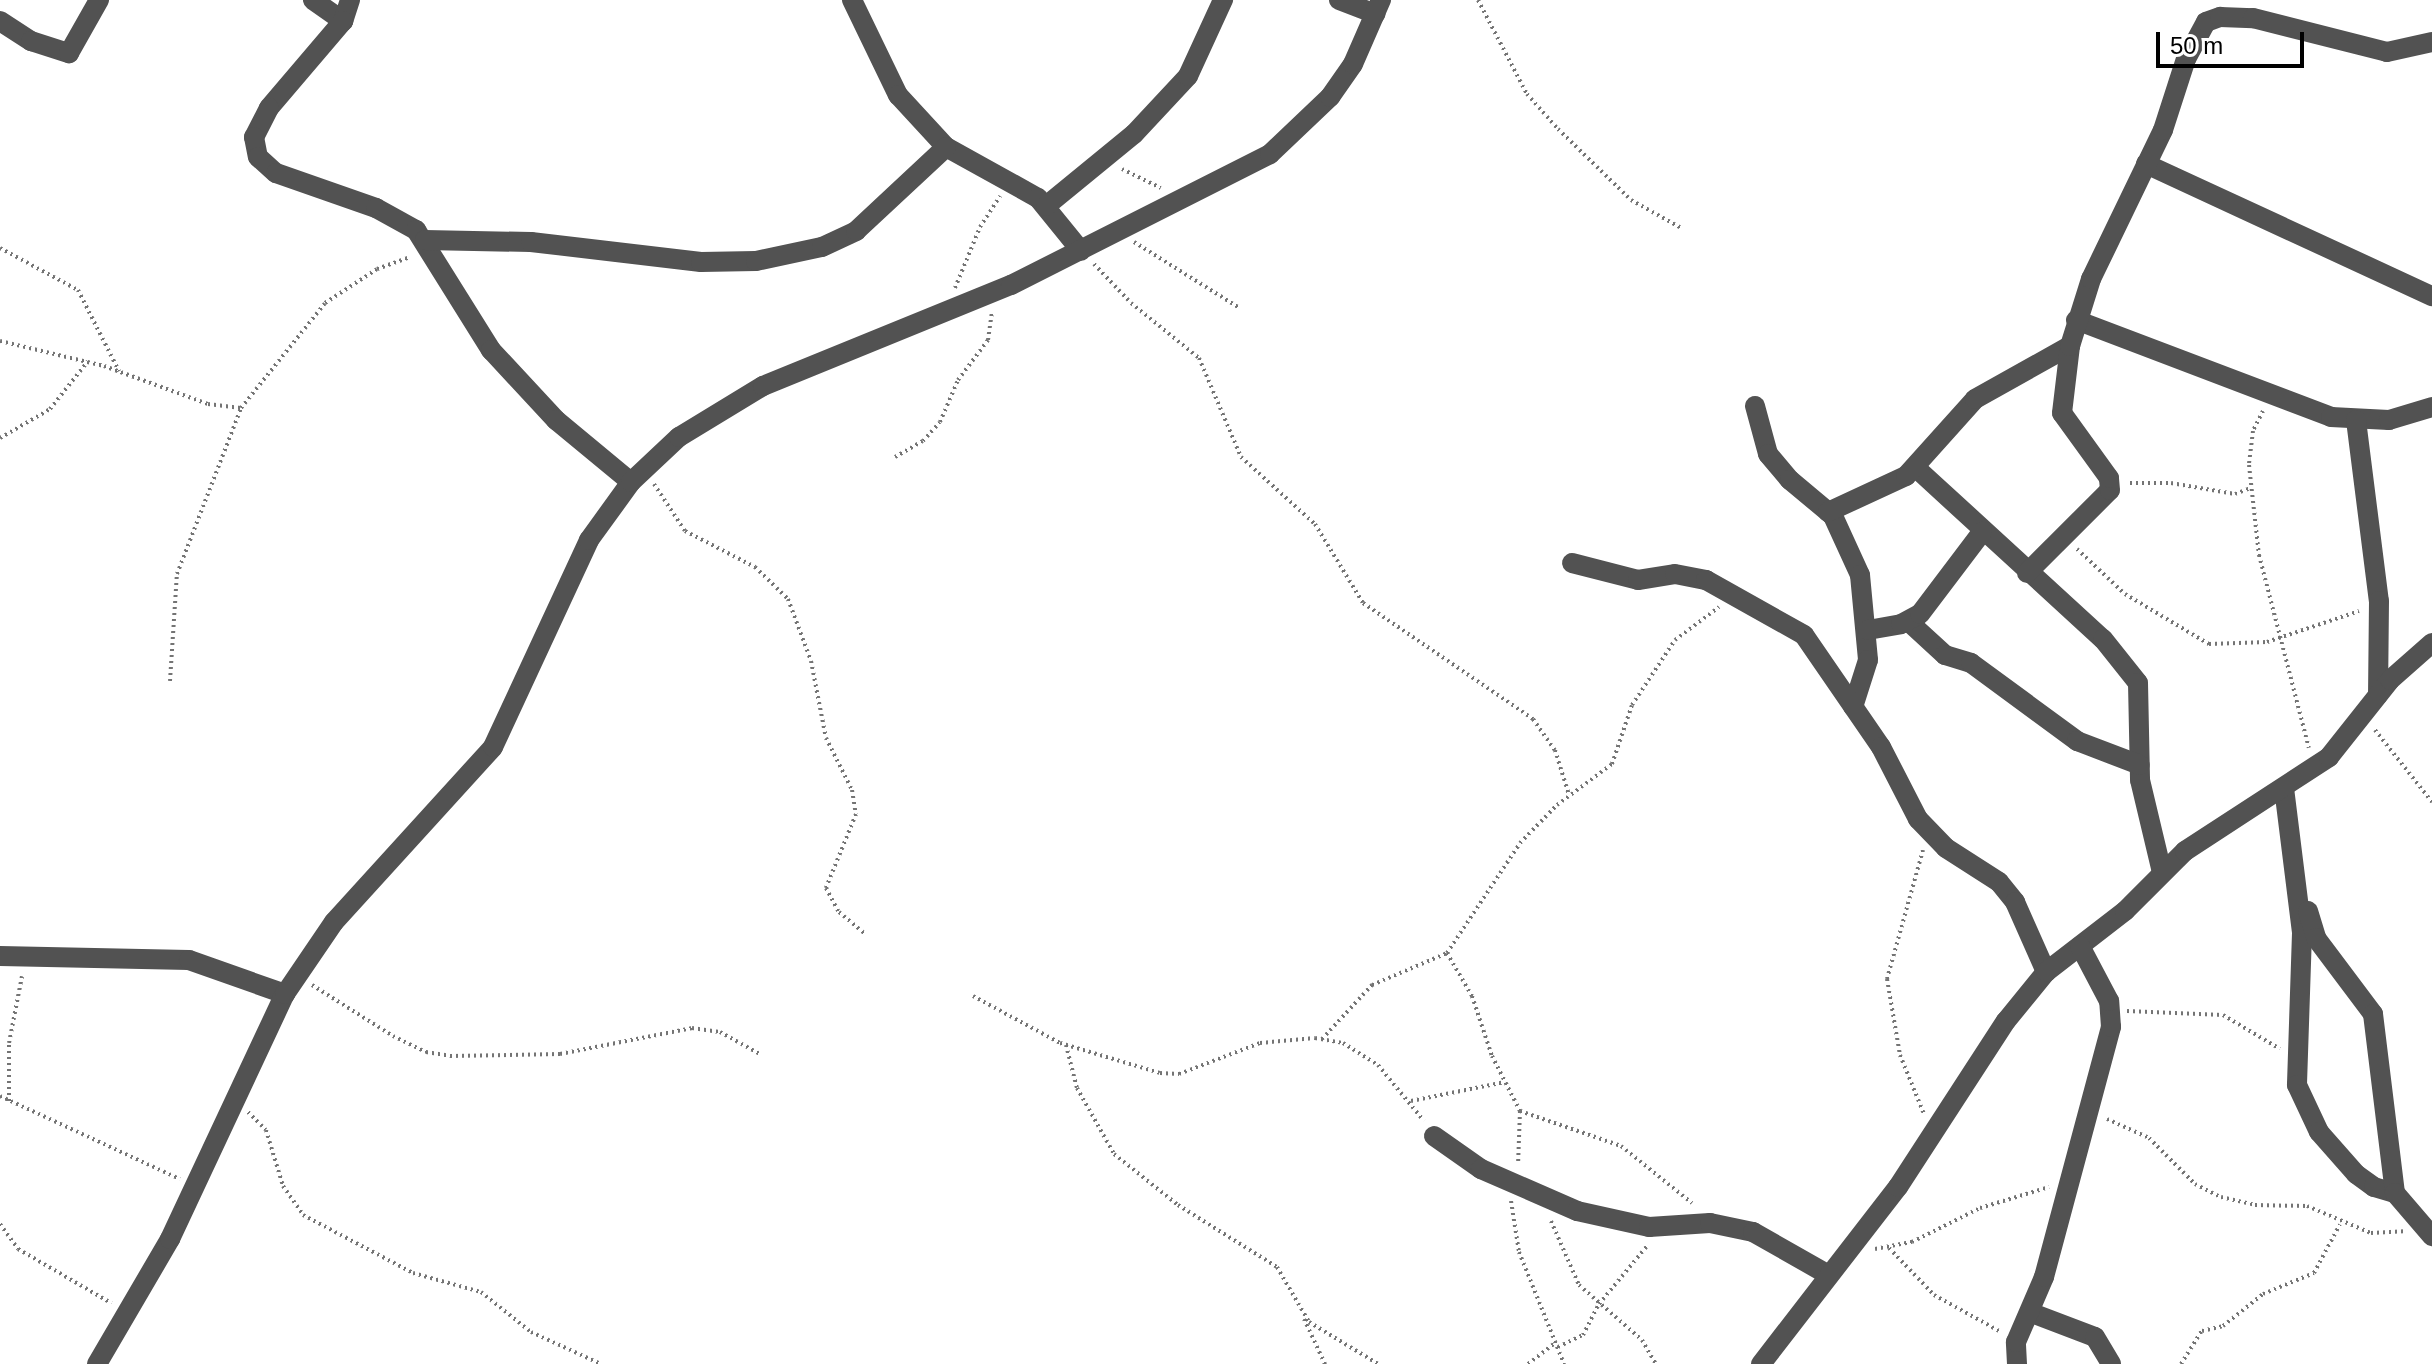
<!DOCTYPE html>
<style>
body{margin:0}
#map{position:relative;width:2432px;height:1364px;overflow:hidden;background:#fff;font-family:Arial,sans-serif}
div>[style]{position:absolute}
.path>*{height:4px;margin-top:-2px;transform-origin:0;background:repeating-linear-gradient(90deg,#747474 0 2px,transparent 0 6px)}
.minor>*{height:20px;margin:-10px;padding:0 10px;transform-origin:10px;border-radius:10px;background:#525252}
span{translate:-50% -50%;white-space:nowrap;text-align:center;line-height:1.15;-webkit-text-stroke:7px #fff;paint-order:stroke}
.scale{position:absolute;left:2156px;top:32px;width:148px;height:36px;box-sizing:border-box;border:4px solid #000;border-top:0;padding-left:10px;font-size:24px;line-height:28px;white-space:nowrap;color:#000;-webkit-text-stroke:6px #fff;paint-order:stroke}
</style>
<div id="map">
<div class="path">
<div style="left:1478px;top:0;width:106px;rotate:62.5deg"></div>
<div style="left:1527px;top:94px;width:47px;rotate:48.5deg"></div>
<div style="left:1558px;top:129px;width:102px;rotate:44.2deg"></div>
<div style="left:1631px;top:200px;width:57px;rotate:29.2deg"></div>
<div style="left:1122px;top:169px;width:43px;rotate:26deg"></div>
<div style="left:1134px;top:242px;width:123px;rotate:32deg"></div>
<div style="left:0;top:248px;width:89px;rotate:28.3deg"></div>
<div style="left:78px;top:290px;width:91px;rotate:63.2deg"></div>
<div style="left:1094px;top:264px;width:54px;rotate:46.5deg"></div>
<div style="left:1131px;top:303px;width:87px;rotate:39deg"></div>
<div style="left:1199px;top:358px;width:108px;rotate:67deg"></div>
<div style="left:1241px;top:457px;width:100px;rotate:42.2deg"></div>
<div style="left:1315px;top:524px;width:92px;rotate:58.7deg"></div>
<div style="left:1363px;top:603px;width:206px;rotate:34.3deg"></div>
<div style="left:1533px;top:719px;width:38px;rotate:55deg"></div>
<div style="left:1555px;top:750px;width:47px;rotate:72.7deg"></div>
<div style="left:955px;top:288px;width:66px;rotate:-67.7deg"></div>
<div style="left:980px;top:227px;width:37px;rotate:-57deg"></div>
<div style="left:0;top:341px;width:107px;rotate:13.5deg"></div>
<div style="left:104px;top:366px;width:111px;rotate:20.1deg"></div>
<div style="left:208px;top:404px;width:33px;rotate:7deg"></div>
<div style="left:2263px;top:411px;width:22px;rotate:117deg"></div>
<div style="left:2253px;top:431px;width:34px;rotate:97deg"></div>
<div style="left:2249px;top:465px;width:91px;rotate:83.7deg"></div>
<div style="left:2259px;top:555px;width:199px;rotate:75.5deg"></div>
<div style="left:0;top:438px;width:58px;rotate:-30.1deg"></div>
<div style="left:50px;top:409px;width:61px;rotate:-51.6deg"></div>
<div style="left:895px;top:457px;width:32px;rotate:-30deg"></div>
<div style="left:923px;top:441px;width:25px;rotate:-48deg"></div>
<div style="left:940px;top:422px;width:46px;rotate:-66.8deg"></div>
<div style="left:958px;top:380px;width:50px;rotate:-53.1deg"></div>
<div style="left:988px;top:340px;width:28px;rotate:-82deg"></div>
<div style="left:2130px;top:483px;width:41px"></div>
<div style="left:2171px;top:483px;width:65px;rotate:9.8deg"></div>
<div style="left:2235px;top:494px;width:17px;rotate:-21deg"></div>
<div style="left:654px;top:484px;width:56px;rotate:56.6deg"></div>
<div style="left:685px;top:531px;width:79px;rotate:27.2deg"></div>
<div style="left:755px;top:567px;width:46px;rotate:44.1deg"></div>
<div style="left:788px;top:599px;width:66px;rotate:69.6deg"></div>
<div style="left:811px;top:661px;width:78px;rotate:79deg"></div>
<div style="left:826px;top:738px;width:58px;rotate:63.4deg"></div>
<div style="left:852px;top:790px;width:24px;rotate:81deg"></div>
<div style="left:856px;top:814px;width:80px;rotate:112.1deg"></div>
<div style="left:826px;top:888px;width:27px;rotate:62deg"></div>
<div style="left:839px;top:912px;width:35px;rotate:40deg"></div>
<div style="left:2077px;top:549px;width:66px;rotate:43.2deg"></div>
<div style="left:2125px;top:594px;width:98px;rotate:30.8deg"></div>
<div style="left:2209px;top:644px;width:58px;rotate:-2deg"></div>
<div style="left:2267px;top:642px;width:97px;rotate:-18.6deg"></div>
<div style="left:170px;top:681px;width:107px;rotate:-86.3deg"></div>
<div style="left:177px;top:574px;width:178px;rotate:-68.9deg"></div>
<div style="left:241px;top:408px;width:134px;rotate:-51.3deg"></div>
<div style="left:325px;top:303px;width:62px;rotate:-33.2deg"></div>
<div style="left:377px;top:269px;width:35px;rotate:-20deg"></div>
<div style="left:2375px;top:730px;width:92px;rotate:51.6deg"></div>
<div style="left:1923px;top:850px;width:134px;rotate:105.6deg"></div>
<div style="left:1887px;top:979px;width:77px;rotate:80.3deg"></div>
<div style="left:1900px;top:1055px;width:64px;rotate:67.9deg"></div>
<div style="left:1447px;top:953px;width:50px;rotate:59.8deg"></div>
<div style="left:1472px;top:996px;width:63px;rotate:71.6deg"></div>
<div style="left:1492px;top:1056px;width:62px;rotate:63deg"></div>
<div style="left:1520px;top:1111px;width:54px;rotate:92.1deg"></div>
<div style="left:312px;top:985px;width:96px;rotate:32.2deg"></div>
<div style="left:393px;top:1036px;width:37px;rotate:26deg"></div>
<div style="left:426px;top:1052px;width:24px;rotate:9deg"></div>
<div style="left:450px;top:1056px;width:110px;rotate:-1deg"></div>
<div style="left:560px;top:1054px;width:135px;rotate:-11.1deg"></div>
<div style="left:692px;top:1028px;width:28px;rotate:8deg"></div>
<div style="left:720px;top:1032px;width:46px;rotate:28.8deg"></div>
<div style="left:973px;top:996px;width:99px;rotate:28.4deg"></div>
<div style="left:1060px;top:1043px;width:104px;rotate:16.7deg"></div>
<div style="left:1160px;top:1073px;width:19px;rotate:3deg"></div>
<div style="left:1179px;top:1074px;width:87px;rotate:-20.9deg"></div>
<div style="left:1260px;top:1043px;width:55px;rotate:-5.2deg"></div>
<div style="left:1315px;top:1038px;width:28px;rotate:10deg"></div>
<div style="left:1343px;top:1043px;width:41px;rotate:32.2deg"></div>
<div style="left:1378px;top:1065px;width:72px;rotate:50.6deg"></div>
<div style="left:2127px;top:1011px;width:96px;rotate:2.4deg"></div>
<div style="left:2223px;top:1015px;width:66px;rotate:30.8deg"></div>
<div style="left:1322px;top:1039px;width:74px;rotate:-47.2deg"></div>
<div style="left:1372px;top:985px;width:82px;rotate:-23.1deg"></div>
<div style="left:1447px;top:953px;width:132px;rotate:-56.4deg"></div>
<div style="left:1520px;top:843px;width:53px;rotate:-45.8deg"></div>
<div style="left:1557px;top:805px;width:69px;rotate:-36.7deg"></div>
<div style="left:1612px;top:764px;width:62px;rotate:-71.3deg"></div>
<div style="left:1632px;top:705px;width:78px;rotate:-56.5deg"></div>
<div style="left:1675px;top:640px;width:55px;rotate:-36.9deg"></div>
<div style="left:1066px;top:1045px;width:44px;rotate:75.7deg"></div>
<div style="left:1077px;top:1088px;width:76px;rotate:60.7deg"></div>
<div style="left:1114px;top:1154px;width:82px;rotate:38.6deg"></div>
<div style="left:1178px;top:1205px;width:117px;rotate:32.1deg"></div>
<div style="left:1277px;top:1267px;width:64px;rotate:59.8deg"></div>
<div style="left:1309px;top:1322px;width:81px;rotate:31.3deg"></div>
<div style="left:0;top:1096px;width:198px;rotate:24.8deg"></div>
<div style="left:9px;top:1101px;width:58px;rotate:-90deg"></div>
<div style="left:9px;top:1043px;width:68px;rotate:-79deg"></div>
<div style="left:1411px;top:1101px;width:96px;rotate:-11.4deg"></div>
<div style="left:1520px;top:1111px;width:107px;rotate:19.1deg"></div>
<div style="left:1621px;top:1146px;width:91px;rotate:38.8deg"></div>
<div style="left:248px;top:1112px;width:25px;rotate:45deg"></div>
<div style="left:266px;top:1130px;width:59px;rotate:73.1deg"></div>
<div style="left:283px;top:1186px;width:35px;rotate:55deg"></div>
<div style="left:303px;top:1215px;width:124px;rotate:27.8deg"></div>
<div style="left:413px;top:1273px;width:71px;rotate:15.6deg"></div>
<div style="left:481px;top:1292px;width:64px;rotate:38.7deg"></div>
<div style="left:531px;top:1332px;width:77px;rotate:24.6deg"></div>
<div style="left:2107px;top:1119px;width:46px;rotate:24.3deg"></div>
<div style="left:2149px;top:1138px;width:65px;rotate:45deg"></div>
<div style="left:2195px;top:1184px;width:29px;rotate:27deg"></div>
<div style="left:2221px;top:1197px;width:35px;rotate:13deg"></div>
<div style="left:2255px;top:1205px;width:52px;rotate:1.1deg"></div>
<div style="left:2307px;top:1206px;width:69px;rotate:22.9deg"></div>
<div style="left:2371px;top:1233px;width:33px;rotate:-3deg"></div>
<div style="left:1511px;top:1201px;width:52px;rotate:81.1deg"></div>
<div style="left:1519px;top:1252px;width:121px;rotate:68.1deg"></div>
<div style="left:1551px;top:1221px;width:70px;rotate:66.4deg"></div>
<div style="left:1579px;top:1285px;width:84px;rotate:41.1deg"></div>
<div style="left:1642px;top:1340px;width:28px;rotate:60deg"></div>
<div style="left:0;top:1224px;width:31px;rotate:54deg"></div>
<div style="left:18px;top:1249px;width:108px;rotate:30.1deg"></div>
<div style="left:1889px;top:1248px;width:65px;rotate:46.2deg"></div>
<div style="left:1934px;top:1295px;width:77px;rotate:28.9deg"></div>
<div style="left:1875px;top:1249px;width:38px;rotate:-11deg"></div>
<div style="left:1912px;top:1242px;width:76px;rotate:-26.6deg"></div>
<div style="left:1980px;top:1208px;width:72px;rotate:-16.9deg"></div>
<div style="left:1304px;top:1319px;width:50px;rotate:65deg"></div>
<div style="left:1558px;top:1347px;width:28px;rotate:-26deg"></div>
<div style="left:1583px;top:1335px;width:35px;rotate:-63deg"></div>
<div style="left:1599px;top:1304px;width:75px;rotate:-50.4deg"></div>
<div style="left:1528px;top:1364px;width:36px;rotate:-38deg"></div>
<div style="left:2181px;top:1364px;width:39px;rotate:-58deg"></div>
<div style="left:2202px;top:1331px;width:22px;rotate:-13deg"></div>
<div style="left:2223px;top:1326px;width:51px;rotate:-38.7deg"></div>
<div style="left:2263px;top:1294px;width:55px;rotate:-22.4deg"></div>
<div style="left:2314px;top:1273px;width:55px;rotate:-62deg"></div>
</div>
<div class="minor">
<div style="left:313px;top:0;width:37px;rotate:35deg"></div>
<div style="left:350px;top:0;width:22px;rotate:108deg"></div>
<div style="left:343px;top:21px;width:114px;rotate:130.4deg"></div>
<div style="left:269px;top:108px;width:33px;rotate:117deg"></div>
<div style="left:254px;top:137px;width:20px;rotate:79deg"></div>
<div style="left:258px;top:157px;width:24px;rotate:42deg"></div>
<div style="left:276px;top:173px;width:106px;rotate:19.3deg"></div>
<div style="left:376px;top:208px;width:46px;rotate:28.8deg"></div>
<div style="left:416px;top:230px;width:142px;rotate:58deg"></div>
<div style="left:491px;top:350px;width:96px;rotate:47.1deg"></div>
<div style="left:556px;top:420px;width:97px;rotate:39.6deg"></div>
<div style="left:852px;top:0;width:106px;rotate:64.2deg"></div>
<div style="left:898px;top:95px;width:71px;rotate:47.3deg"></div>
<div style="left:946px;top:147px;width:105px;rotate:29deg"></div>
<div style="left:1038px;top:198px;width:68px;rotate:50.9deg"></div>
<div style="left:1339px;top:0;width:39px;rotate:21deg"></div>
<div style="left:0;top:21px;width:37px;rotate:33deg"></div>
<div style="left:31px;top:41px;width:40px;rotate:18deg"></div>
<div style="left:69px;top:53px;width:61px;rotate:-60.5deg"></div>
<div style="left:2146px;top:164px;width:315px;rotate:24.8deg"></div>
<div style="left:1046px;top:206px;width:114px;rotate:-39.3deg"></div>
<div style="left:1134px;top:134px;width:79px;rotate:-47deg"></div>
<div style="left:1188px;top:76px;width:84px;rotate:-65.3deg"></div>
<div style="left:425px;top:240px;width:106px;rotate:1.1deg"></div>
<div style="left:531px;top:242px;width:171px;rotate:6.7deg"></div>
<div style="left:701px;top:262px;width:55px;rotate:-1deg"></div>
<div style="left:756px;top:261px;width:67px;rotate:-12deg"></div>
<div style="left:822px;top:247px;width:38px;rotate:-25deg"></div>
<div style="left:856px;top:231px;width:123px;rotate:-43deg"></div>
<div style="left:2076px;top:320px;width:273px;rotate:20.8deg"></div>
<div style="left:2331px;top:417px;width:58px;rotate:3deg"></div>
<div style="left:2389px;top:420px;width:45px;rotate:-16.8deg"></div>
<div style="left:1755px;top:406px;width:50px;rotate:74.8deg"></div>
<div style="left:1768px;top:454px;width:34px;rotate:50deg"></div>
<div style="left:1790px;top:480px;width:56px;rotate:39.9deg"></div>
<div style="left:1833px;top:516px;width:65px;rotate:65.4deg"></div>
<div style="left:1860px;top:575px;width:85px;rotate:84.6deg"></div>
<div style="left:1868px;top:660px;width:49px;rotate:107.7deg"></div>
<div style="left:2356px;top:420px;width:182px;rotate:82.8deg"></div>
<div style="left:2379px;top:601px;width:94px;rotate:90.6deg"></div>
<div style="left:1915px;top:467px;width:255px;rotate:42.5deg"></div>
<div style="left:2103px;top:639px;width:56px;rotate:51.5deg"></div>
<div style="left:2138px;top:683px;width:97px;rotate:88.8deg"></div>
<div style="left:2140px;top:780px;width:95px;rotate:76.6deg"></div>
<div style="left:1828px;top:512px;width:86px;rotate:-24.8deg"></div>
<div style="left:1906px;top:476px;width:103px;rotate:-48.1deg"></div>
<div style="left:1975px;top:399px;width:109px;rotate:-29.2deg"></div>
<div style="left:1572px;top:563px;width:68px;rotate:14.4deg"></div>
<div style="left:1638px;top:580px;width:37px;rotate:-9deg"></div>
<div style="left:1675px;top:574px;width:32px;rotate:11deg"></div>
<div style="left:1706px;top:580px;width:112px;rotate:29.3deg"></div>
<div style="left:1804px;top:635px;width:136px;rotate:55.5deg"></div>
<div style="left:1881px;top:747px;width:81px;rotate:62.8deg"></div>
<div style="left:1918px;top:819px;width:40px;rotate:46deg"></div>
<div style="left:1946px;top:848px;width:63px;rotate:32.7deg"></div>
<div style="left:1999px;top:882px;width:26px;rotate:51deg"></div>
<div style="left:2015px;top:902px;width:77px;rotate:66.1deg"></div>
<div style="left:2027px;top:573px;width:117px;rotate:-45deg"></div>
<div style="left:2110px;top:490px;width:12px;rotate:-95deg"></div>
<div style="left:2109px;top:478px;width:80px;rotate:-125.9deg"></div>
<div style="left:2062px;top:413px;width:67px;rotate:-83.2deg"></div>
<div style="left:2070px;top:346px;width:70px;rotate:-72.6deg"></div>
<div style="left:2091px;top:279px;width:165px;rotate:-64.2deg"></div>
<div style="left:2163px;top:130px;width:75px;rotate:-72.1deg"></div>
<div style="left:2186px;top:59px;width:42px;rotate:-61.6deg"></div>
<div style="left:2206px;top:22px;width:15px;rotate:-20deg"></div>
<div style="left:2220px;top:17px;width:33px;rotate:2deg"></div>
<div style="left:2253px;top:18px;width:138px;rotate:14.2deg"></div>
<div style="left:2387px;top:52px;width:46px;rotate:-12.5deg"></div>
<div style="left:1909px;top:622px;width:49px;rotate:42.5deg"></div>
<div style="left:1945px;top:655px;width:27px;rotate:17deg"></div>
<div style="left:1971px;top:663px;width:132px;rotate:36.3deg"></div>
<div style="left:2077px;top:741px;width:67px;rotate:20.9deg"></div>
<div style="left:1868px;top:630px;width:34px;rotate:-10deg"></div>
<div style="left:1901px;top:624px;width:21px;rotate:-28deg"></div>
<div style="left:1920px;top:614px;width:103px;rotate:-52.9deg"></div>
<div style="left:2284px;top:788px;width:146px;rotate:82.9deg"></div>
<div style="left:2302px;top:933px;width:152px;rotate:91.9deg"></div>
<div style="left:2297px;top:1085px;width:52px;rotate:64.9deg"></div>
<div style="left:2319px;top:1132px;width:56px;rotate:48.6deg"></div>
<div style="left:2356px;top:1174px;width:22px;rotate:36deg"></div>
<div style="left:2374px;top:1187px;width:22px;rotate:16deg"></div>
<div style="left:2308px;top:911px;width:28px;rotate:73deg"></div>
<div style="left:2316px;top:938px;width:95px;rotate:53.1deg"></div>
<div style="left:2373px;top:1014px;width:180px;rotate:83deg"></div>
<div style="left:2395px;top:1193px;width:57px;rotate:49.3deg"></div>
<div style="left:0;top:956px;width:189px;rotate:1.2deg"></div>
<div style="left:189px;top:960px;width:102px;rotate:19.5deg"></div>
<div style="left:1434px;top:1136px;width:57px;rotate:35.1deg"></div>
<div style="left:1481px;top:1169px;width:105px;rotate:23.6deg"></div>
<div style="left:1577px;top:1211px;width:74px;rotate:12.5deg"></div>
<div style="left:1649px;top:1227px;width:61px;rotate:-3.8deg"></div>
<div style="left:1710px;top:1223px;width:44px;rotate:11.8deg"></div>
<div style="left:1753px;top:1232px;width:85px;rotate:29.6deg"></div>
<div style="left:2032px;top:1313px;width:67px;rotate:20.9deg"></div>
<div style="left:2095px;top:1337px;width:31px;rotate:59deg"></div>
<div style="left:97px;top:1364px;width:145px;rotate:-59.7deg"></div>
<div style="left:170px;top:1239px;width:271px;rotate:-64.9deg"></div>
<div style="left:285px;top:994px;width:87px;rotate:-55.8deg"></div>
<div style="left:334px;top:922px;width:236px;rotate:-47.7deg"></div>
<div style="left:493px;top:747px;width:228px;rotate:-65.1deg"></div>
<div style="left:589px;top:540px;width:72px;rotate:-54.1deg"></div>
<div style="left:631px;top:482px;width:66px;rotate:-43.2deg"></div>
<div style="left:679px;top:437px;width:98px;rotate:-31.3deg"></div>
<div style="left:763px;top:386px;width:268px;rotate:-22.2deg"></div>
<div style="left:1011px;top:285px;width:290px;rotate:-26.8deg"></div>
<div style="left:1270px;top:154px;width:83px;rotate:-43.5deg"></div>
<div style="left:1330px;top:97px;width:40px;rotate:-55.1deg"></div>
<div style="left:1353px;top:64px;width:70px;rotate:-66.4deg"></div>
<div style="left:1761px;top:1364px;width:224px;rotate:-52.3deg"></div>
<div style="left:1898px;top:1187px;width:198px;rotate:-57deg"></div>
<div style="left:2006px;top:1021px;width:63px;rotate:-50.8deg"></div>
<div style="left:2046px;top:972px;width:100px;rotate:-37.7deg"></div>
<div style="left:2125px;top:911px;width:85px;rotate:-45deg"></div>
<div style="left:2185px;top:851px;width:172px;rotate:-33.1deg"></div>
<div style="left:2329px;top:757px;width:98px;rotate:-51.6deg"></div>
<div style="left:2390px;top:680px;width:56px;rotate:-41.4deg"></div>
<div style="left:2017px;top:1364px;width:22px;rotate:-93deg"></div>
<div style="left:2016px;top:1342px;width:71px;rotate:-66.7deg"></div>
<div style="left:2044px;top:1277px;width:259px;rotate:-75deg"></div>
<div style="left:2111px;top:1027px;width:26px;rotate:-94deg"></div>
<div style="left:2109px;top:1001px;width:62px;rotate:-117.8deg"></div>
</div>
<div class="scale">50 m</div>
</div>
